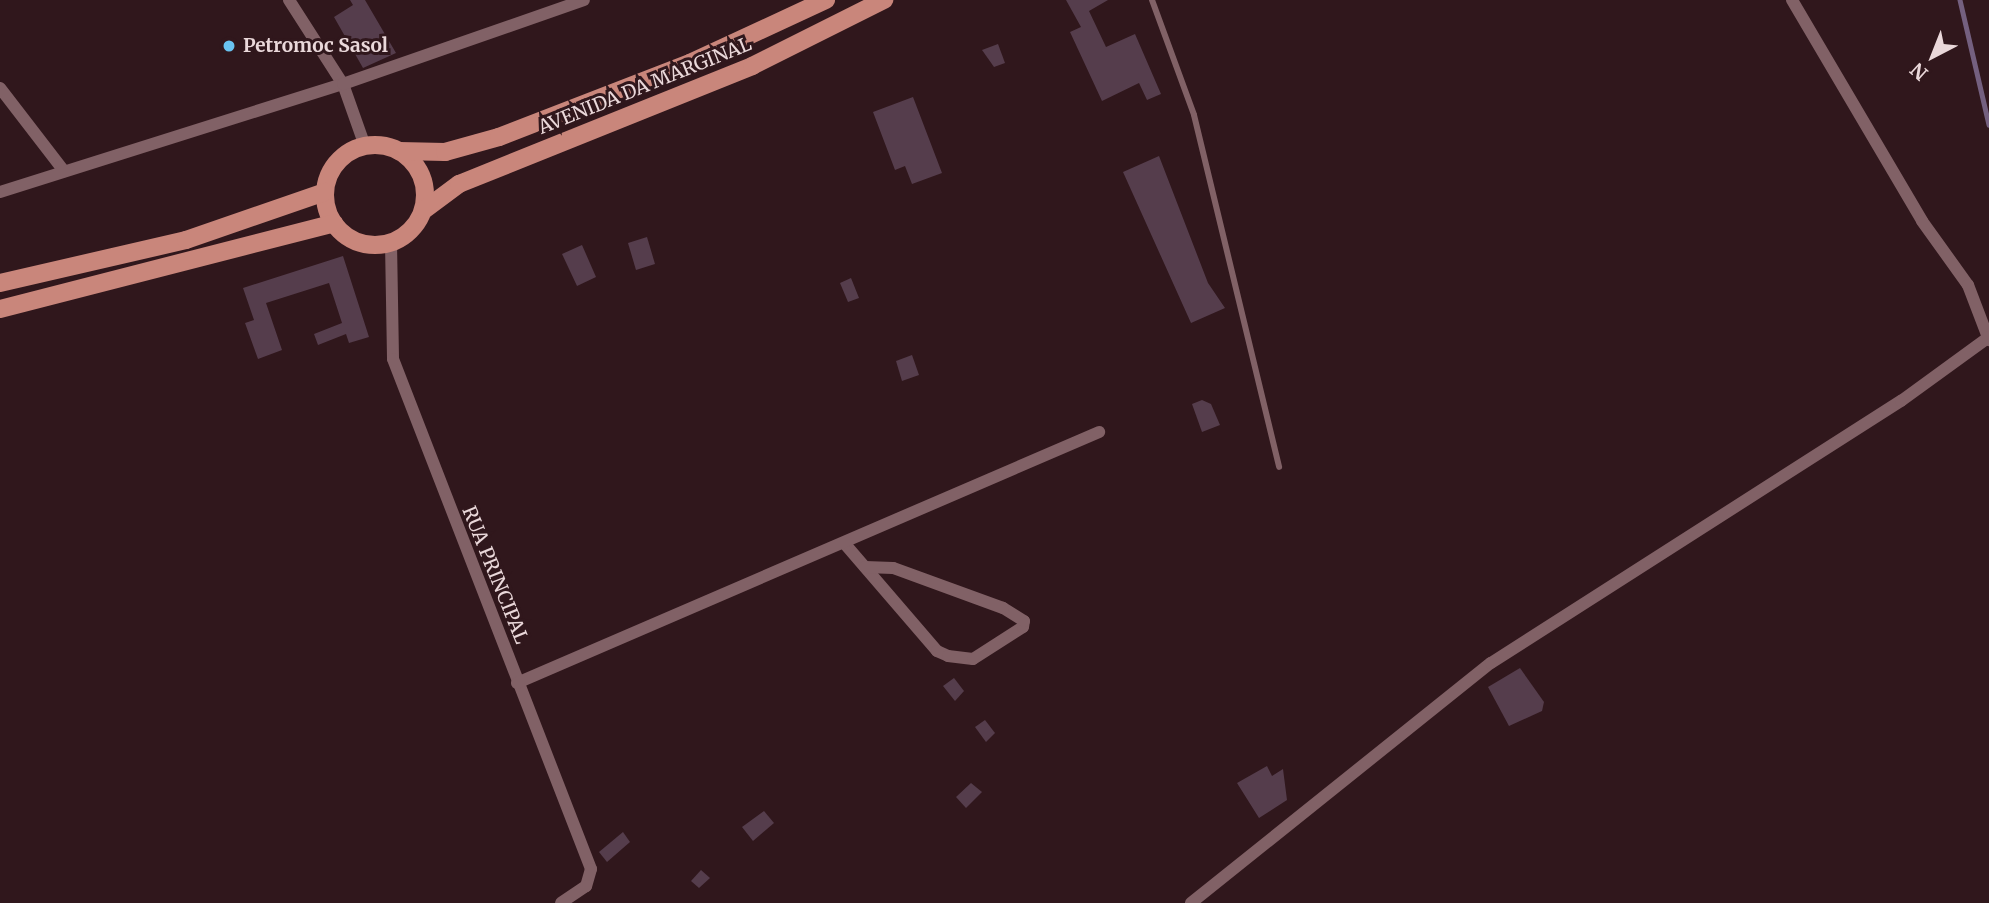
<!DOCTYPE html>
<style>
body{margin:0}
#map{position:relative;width:1989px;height:903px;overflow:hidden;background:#30171c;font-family:Merriweather,serif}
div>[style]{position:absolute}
.stream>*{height:4.5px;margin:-2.25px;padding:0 2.25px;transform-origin:2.25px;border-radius:2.25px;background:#74607f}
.building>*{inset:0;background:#553d4c}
.lane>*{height:6px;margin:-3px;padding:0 3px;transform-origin:3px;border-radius:3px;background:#816166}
.street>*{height:12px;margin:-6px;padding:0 6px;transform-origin:6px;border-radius:6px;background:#816166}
.primary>*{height:18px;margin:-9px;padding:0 9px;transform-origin:9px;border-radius:9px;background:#c9867b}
.primary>.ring{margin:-9px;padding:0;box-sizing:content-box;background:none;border:18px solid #c9867b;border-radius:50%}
.dots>*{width:19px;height:19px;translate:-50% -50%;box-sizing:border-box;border:4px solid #30171c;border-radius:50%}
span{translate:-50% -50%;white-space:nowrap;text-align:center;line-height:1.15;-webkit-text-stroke:6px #30171c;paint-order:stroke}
.poi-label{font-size:19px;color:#ead8da;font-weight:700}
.left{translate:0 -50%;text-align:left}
.street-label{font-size:19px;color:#ead8da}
.north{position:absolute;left:1898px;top:21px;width:70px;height:70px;-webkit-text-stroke:5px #30171c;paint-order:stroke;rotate:222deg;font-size:19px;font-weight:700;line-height:28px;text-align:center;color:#ead8da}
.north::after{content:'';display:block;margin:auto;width:24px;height:32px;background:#ead8da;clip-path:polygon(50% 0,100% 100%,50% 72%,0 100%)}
</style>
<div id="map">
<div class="stream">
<div style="left:1960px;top:0;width:128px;rotate:76.9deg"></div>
</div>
<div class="building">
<div style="clip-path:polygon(350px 0,365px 0,396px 53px,363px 68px,334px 17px,353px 5px)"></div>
<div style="clip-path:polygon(1066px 0,1108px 0,1089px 11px,1106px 47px,1135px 34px,1161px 94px,1147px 100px,1139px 83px,1102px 101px,1070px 32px,1081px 27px)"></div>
<div style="clip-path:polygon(998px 44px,1005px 63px,994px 67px,982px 50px)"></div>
<div style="clip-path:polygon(913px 97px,942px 173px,912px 184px,905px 166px,895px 170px,873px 112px)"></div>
<div style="clip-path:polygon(1159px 156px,1208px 283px,1225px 308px,1191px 323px,1123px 172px)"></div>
<div style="clip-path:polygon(647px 237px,655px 264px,636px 270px,628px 243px)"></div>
<div style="clip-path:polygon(582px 245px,596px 277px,577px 286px,562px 254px)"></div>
<div style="clip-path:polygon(343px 256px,369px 337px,349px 343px,346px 334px,318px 345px,314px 334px,342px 323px,329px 283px,266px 303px,282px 350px,258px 359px,245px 323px,254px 320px,243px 288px)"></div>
<div style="clip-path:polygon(851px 278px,859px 298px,848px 302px,840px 283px)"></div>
<div style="clip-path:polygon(912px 355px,919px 375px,902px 381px,896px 361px)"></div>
<div style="clip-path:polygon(1202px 400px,1211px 404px,1220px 425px,1202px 432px,1192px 404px)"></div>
<div style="clip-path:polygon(1520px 668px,1544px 702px,1542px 711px,1509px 726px,1488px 687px)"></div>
<div style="clip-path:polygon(954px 678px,964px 691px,955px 701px,943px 686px)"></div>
<div style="clip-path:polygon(985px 720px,995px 733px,986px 742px,975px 727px)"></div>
<div style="clip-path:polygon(1267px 766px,1272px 776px,1283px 769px,1287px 800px,1259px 818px,1237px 783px)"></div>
<div style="clip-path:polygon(971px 783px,982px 792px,966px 808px,956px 797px)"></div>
<div style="clip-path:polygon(764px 811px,774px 823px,753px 841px,742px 827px)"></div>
<div style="clip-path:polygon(623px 832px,630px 842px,607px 862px,599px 852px)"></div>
<div style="clip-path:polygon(701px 870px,710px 878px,699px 888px,691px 881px)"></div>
</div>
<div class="lane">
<div style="left:1152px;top:0;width:122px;rotate:69.9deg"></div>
<div style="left:1194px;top:115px;width:362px;rotate:76.4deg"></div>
</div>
<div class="street">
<div style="left:289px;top:0;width:100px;rotate:57.3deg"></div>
<div style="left:343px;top:84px;width:66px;rotate:70.5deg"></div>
<div style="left:1792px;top:0;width:256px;rotate:59.5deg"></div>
<div style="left:1922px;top:221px;width:79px;rotate:54.3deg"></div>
<div style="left:1968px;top:285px;width:59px;rotate:69.1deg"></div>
<div style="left:0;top:88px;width:105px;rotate:52.4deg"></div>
<div style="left:0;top:192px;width:360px;rotate:-17.5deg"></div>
<div style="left:343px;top:84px;width:255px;rotate:-19.2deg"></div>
<div style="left:391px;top:243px;width:116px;rotate:89deg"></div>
<div style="left:393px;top:359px;width:547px;rotate:68.78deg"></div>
<div style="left:591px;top:869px;width:18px;rotate:106deg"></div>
<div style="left:586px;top:886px;width:30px;rotate:146deg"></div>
<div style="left:845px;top:544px;width:141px;rotate:49.3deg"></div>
<div style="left:937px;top:651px;width:12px;rotate:24deg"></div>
<div style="left:948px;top:656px;width:25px;rotate:7deg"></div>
<div style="left:973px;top:659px;width:59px;rotate:-32.6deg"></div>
<div style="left:1023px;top:627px;width:6px;rotate:-81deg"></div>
<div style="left:1024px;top:621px;width:25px;rotate:-148deg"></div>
<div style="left:1003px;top:608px;width:117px;rotate:-160deg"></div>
<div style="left:893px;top:568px;width:28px;rotate:-178deg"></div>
<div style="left:517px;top:683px;width:634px;rotate:-23.33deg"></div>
<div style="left:1191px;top:903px;width:384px;rotate:-38.7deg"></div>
<div style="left:1491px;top:663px;width:487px;rotate:-32.6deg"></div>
<div style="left:1901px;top:401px;width:109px;rotate:-36deg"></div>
</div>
<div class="primary">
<div class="ring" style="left:325px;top:145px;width:82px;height:82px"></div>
<div style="left:399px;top:151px;width:46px;rotate:1.2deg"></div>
<div style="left:445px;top:152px;width:56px;rotate:-15.5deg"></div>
<div style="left:499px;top:137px;width:205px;rotate:-21.2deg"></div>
<div style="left:690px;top:63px;width:150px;rotate:-24.9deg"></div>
<div style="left:424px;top:210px;width:44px;rotate:-36.6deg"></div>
<div style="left:459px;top:184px;width:316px;rotate:-21.9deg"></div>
<div style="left:752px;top:66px;width:148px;rotate:-26.6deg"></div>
<div style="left:0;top:283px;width:191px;rotate:-13deg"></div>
<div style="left:186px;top:240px;width:147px;rotate:-19.1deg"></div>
<div style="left:0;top:309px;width:345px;rotate:-14.4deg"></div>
</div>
<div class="dots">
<div style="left:229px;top:46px;background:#69c3f1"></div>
</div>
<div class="poi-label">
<span class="left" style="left:243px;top:46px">Petromoc Sasol</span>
</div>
<div class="street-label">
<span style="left:645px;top:86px;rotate:-22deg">AVENIDA DA MARGINAL</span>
<span style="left:495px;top:575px;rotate:68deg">RUA PRINCIPAL</span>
</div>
<div class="north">N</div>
</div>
